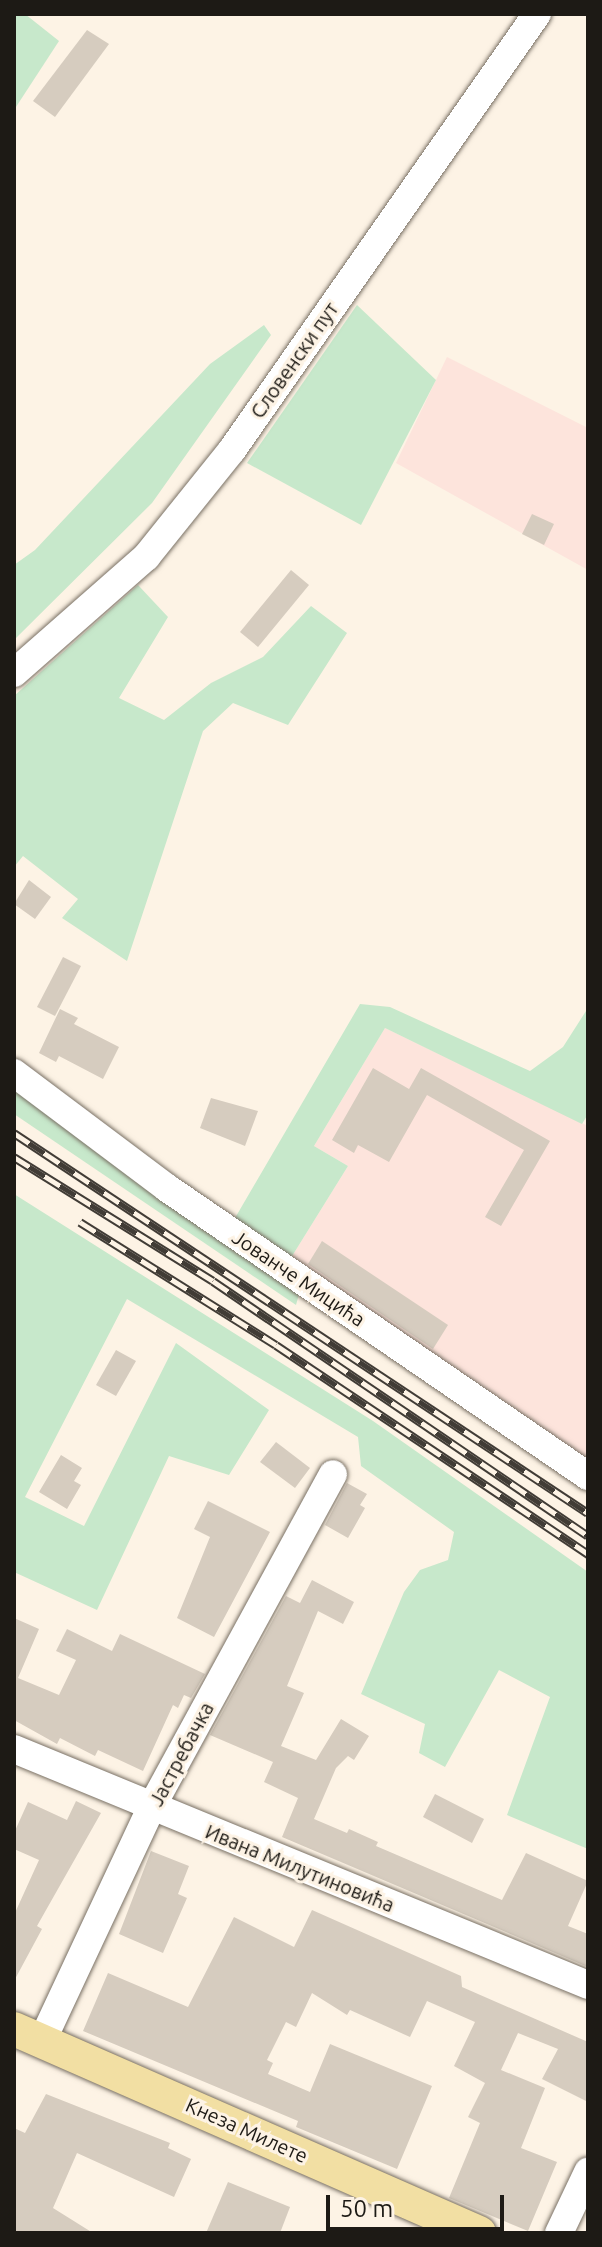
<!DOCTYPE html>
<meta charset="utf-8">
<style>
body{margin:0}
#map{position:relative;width:602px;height:2247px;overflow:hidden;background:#fdf3e5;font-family:Ubuntu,sans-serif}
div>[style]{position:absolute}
.industrial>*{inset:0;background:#fde4dc}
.green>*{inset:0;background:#c7e8cb}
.building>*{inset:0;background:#d6ccbf}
.roads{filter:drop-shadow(0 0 2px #797064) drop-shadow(0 0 2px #797064)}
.minor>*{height:28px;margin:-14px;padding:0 14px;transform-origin:14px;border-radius:14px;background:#fff}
.major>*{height:34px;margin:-17px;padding:0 17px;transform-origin:17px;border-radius:17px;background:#f2dfa3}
.rail>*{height:9px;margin-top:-4.5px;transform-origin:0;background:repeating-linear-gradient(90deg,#fdf3e5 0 18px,#413c36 0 36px);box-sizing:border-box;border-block:2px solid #413c36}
span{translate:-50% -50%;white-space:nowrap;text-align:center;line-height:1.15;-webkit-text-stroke:6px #fdf3e5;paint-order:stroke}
.street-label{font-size:20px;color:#1d1a15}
.frame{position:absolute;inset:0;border:16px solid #1d1a15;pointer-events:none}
.scale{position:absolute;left:326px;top:2195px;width:178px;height:36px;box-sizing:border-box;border:4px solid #1d1a15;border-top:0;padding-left:10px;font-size:24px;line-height:28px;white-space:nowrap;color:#1d1a15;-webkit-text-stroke:6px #fdf3e5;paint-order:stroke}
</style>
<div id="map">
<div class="industrial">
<div style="clip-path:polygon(447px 357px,588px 428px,588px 570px,396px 463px)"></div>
<div style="clip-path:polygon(385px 1028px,588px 1126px,588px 1462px,289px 1261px,348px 1166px,314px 1146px)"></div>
</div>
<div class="green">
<div style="clip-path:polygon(14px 14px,25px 14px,59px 41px,14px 110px)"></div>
<div style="clip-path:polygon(357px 305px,436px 380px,361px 525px,247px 463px)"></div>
<div style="clip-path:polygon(264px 325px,271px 335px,152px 503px,14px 640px,14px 565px,35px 550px,210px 364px)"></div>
<div style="clip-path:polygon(138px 585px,168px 617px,119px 698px,164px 720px,211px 683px,263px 657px,311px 606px,347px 633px,288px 725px,233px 703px,203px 731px,127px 961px,62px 918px,78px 899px,23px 856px,14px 867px,14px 696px)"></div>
<div style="clip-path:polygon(588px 968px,588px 1114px,582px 1124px,385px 1028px,314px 1146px,348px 1166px,289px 1261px,235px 1218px,360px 1004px,390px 1007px,530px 1071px,563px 1047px,586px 1011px)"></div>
<div style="clip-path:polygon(14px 1086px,299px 1294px,296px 1305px,14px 1114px)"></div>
<div style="clip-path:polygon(14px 1194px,373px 1421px,588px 1572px,588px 1849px,507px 1815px,550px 1697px,499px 1670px,445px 1767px,419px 1753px,425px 1724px,361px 1694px,404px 1592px,420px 1570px,448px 1560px,454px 1532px,361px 1466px,358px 1437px,127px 1299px,25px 1497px,84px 1526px,176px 1343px,269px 1410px,229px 1475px,169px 1456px,97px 1610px,14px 1572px)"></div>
</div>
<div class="building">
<div style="clip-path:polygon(87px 30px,109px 44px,55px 117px,33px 101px)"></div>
<div style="clip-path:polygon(532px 514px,554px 524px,544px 545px,522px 534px)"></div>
<div style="clip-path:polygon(291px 570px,309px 585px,258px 647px,240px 632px)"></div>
<div style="clip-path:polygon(29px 880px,51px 897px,35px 919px,14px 904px)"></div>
<div style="clip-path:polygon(63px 957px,81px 966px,55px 1016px,37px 1007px)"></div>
<div style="clip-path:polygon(60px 1009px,78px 1018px,74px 1024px,119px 1047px,103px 1079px,59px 1056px,56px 1062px,39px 1053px)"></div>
<div style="clip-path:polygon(373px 1068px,409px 1089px,421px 1068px,550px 1141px,501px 1226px,485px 1217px,524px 1150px,427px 1095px,389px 1162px,358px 1145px,354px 1153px,332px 1140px)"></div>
<div style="clip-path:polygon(211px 1098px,258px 1111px,245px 1146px,200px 1128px)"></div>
<div style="clip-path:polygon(322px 1241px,448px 1325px,433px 1349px,308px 1264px)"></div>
<div style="clip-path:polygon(116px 1350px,136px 1361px,116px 1396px,96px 1385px)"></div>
<div style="clip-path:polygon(276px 1442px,310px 1468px,295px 1488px,260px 1462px)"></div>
<div style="clip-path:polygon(61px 1455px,82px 1468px,74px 1481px,81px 1485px,67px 1509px,39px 1492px)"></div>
<div style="clip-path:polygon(347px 1483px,367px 1494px,360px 1505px,365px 1508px,348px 1538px,325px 1525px)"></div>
<div style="clip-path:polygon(208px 1501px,270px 1532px,214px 1637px,177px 1618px,210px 1537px,194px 1529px)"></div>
<div style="clip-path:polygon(312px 1580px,354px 1602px,343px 1624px,318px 1611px,287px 1686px,304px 1693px,281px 1746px,316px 1760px,341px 1719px,369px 1736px,354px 1760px,348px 1756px,336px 1768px,314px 1819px,347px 1833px,349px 1829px,378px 1842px,376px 1846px,502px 1900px,526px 1853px,588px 1881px,568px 1926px,588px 1934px,588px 1967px,282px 1837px,298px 1798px,264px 1782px,273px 1762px,210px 1735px,286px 1596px,300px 1603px)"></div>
<div style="clip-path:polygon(14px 1618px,39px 1629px,18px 1678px,59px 1695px,76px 1660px,56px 1651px,67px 1629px,112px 1651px,120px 1634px,205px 1674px,191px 1698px,184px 1695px,178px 1708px,173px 1705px,143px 1771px,98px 1750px,95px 1756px,60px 1738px,57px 1744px,14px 1720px)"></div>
<div style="clip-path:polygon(435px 1794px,484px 1819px,472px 1843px,423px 1817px)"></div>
<div style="clip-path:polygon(76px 1801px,101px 1813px,37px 1926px,42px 1929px,14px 1981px,14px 1915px,39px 1860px,14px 1849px,14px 1833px,28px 1802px,67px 1820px)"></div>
<div style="clip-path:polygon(151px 1851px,189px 1866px,178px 1894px,187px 1898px,163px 1953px,119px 1934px)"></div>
<div style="clip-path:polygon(312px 1910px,461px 1976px,462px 1987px,588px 2042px,588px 2102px,542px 2079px,558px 2049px,518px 2033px,501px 2070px,545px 2088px,521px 2148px,557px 2162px,528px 2231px,449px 2198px,480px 2123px,468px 2117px,485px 2083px,454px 2066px,475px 2022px,427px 2001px,410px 2037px,350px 2010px,347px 2015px,312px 1993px,296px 2027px,286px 2022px,267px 2060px,273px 2063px,268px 2074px,310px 2092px,330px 2044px,432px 2086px,397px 2169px,296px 2127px,298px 2121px,83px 2031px,108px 1973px,188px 2007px,234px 1917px,294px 1947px)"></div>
<div style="clip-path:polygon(46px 2094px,170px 2143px,168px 2148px,191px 2159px,174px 2197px,77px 2153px,53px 2208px,93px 2233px,14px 2233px,14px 2128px,25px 2133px)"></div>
<div style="clip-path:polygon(228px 2182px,290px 2207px,280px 2233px,206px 2233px)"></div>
</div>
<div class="roads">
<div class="minor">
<div style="left:14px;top:673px;width:176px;rotate:-41.3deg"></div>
<div style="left:146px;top:557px;width:137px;rotate:-51.2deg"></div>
<div style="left:232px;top:450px;width:532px;rotate:-55.03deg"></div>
<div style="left:14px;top:1073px;width:191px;rotate:36.9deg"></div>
<div style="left:167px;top:1188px;width:510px;rotate:34.38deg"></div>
<div style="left:14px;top:1749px;width:621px;rotate:22.35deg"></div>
<div style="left:42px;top:2041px;width:257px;rotate:-64.9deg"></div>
<div style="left:151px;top:1808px;width:380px;rotate:-61.4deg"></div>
<div style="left:559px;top:2233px;width:68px;rotate:-64.6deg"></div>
</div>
<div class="major">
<div style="left:14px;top:2029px;width:508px;rotate:23.69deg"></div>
</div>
</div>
<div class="rail">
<div style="left:14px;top:1133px;width:688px;rotate:33.51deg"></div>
<div style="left:14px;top:1157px;width:234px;rotate:31.9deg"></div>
<div style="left:213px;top:1281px;width:453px;rotate:34.2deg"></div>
<div style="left:80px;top:1222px;width:231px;rotate:32.1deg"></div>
<div style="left:276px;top:1345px;width:376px;rotate:33.8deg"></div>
</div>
<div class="street-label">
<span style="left:294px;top:360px;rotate:-55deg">Словенски пут</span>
<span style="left:299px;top:1278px;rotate:34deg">Јованче Мицића</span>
<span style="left:181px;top:1754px;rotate:-62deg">Јастребачка</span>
<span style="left:300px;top:1868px;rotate:22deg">Ивана Милутиновића</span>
<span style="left:247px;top:2130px;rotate:24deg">Кнеза Милете</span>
</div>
<div class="frame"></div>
<div class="scale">50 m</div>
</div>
